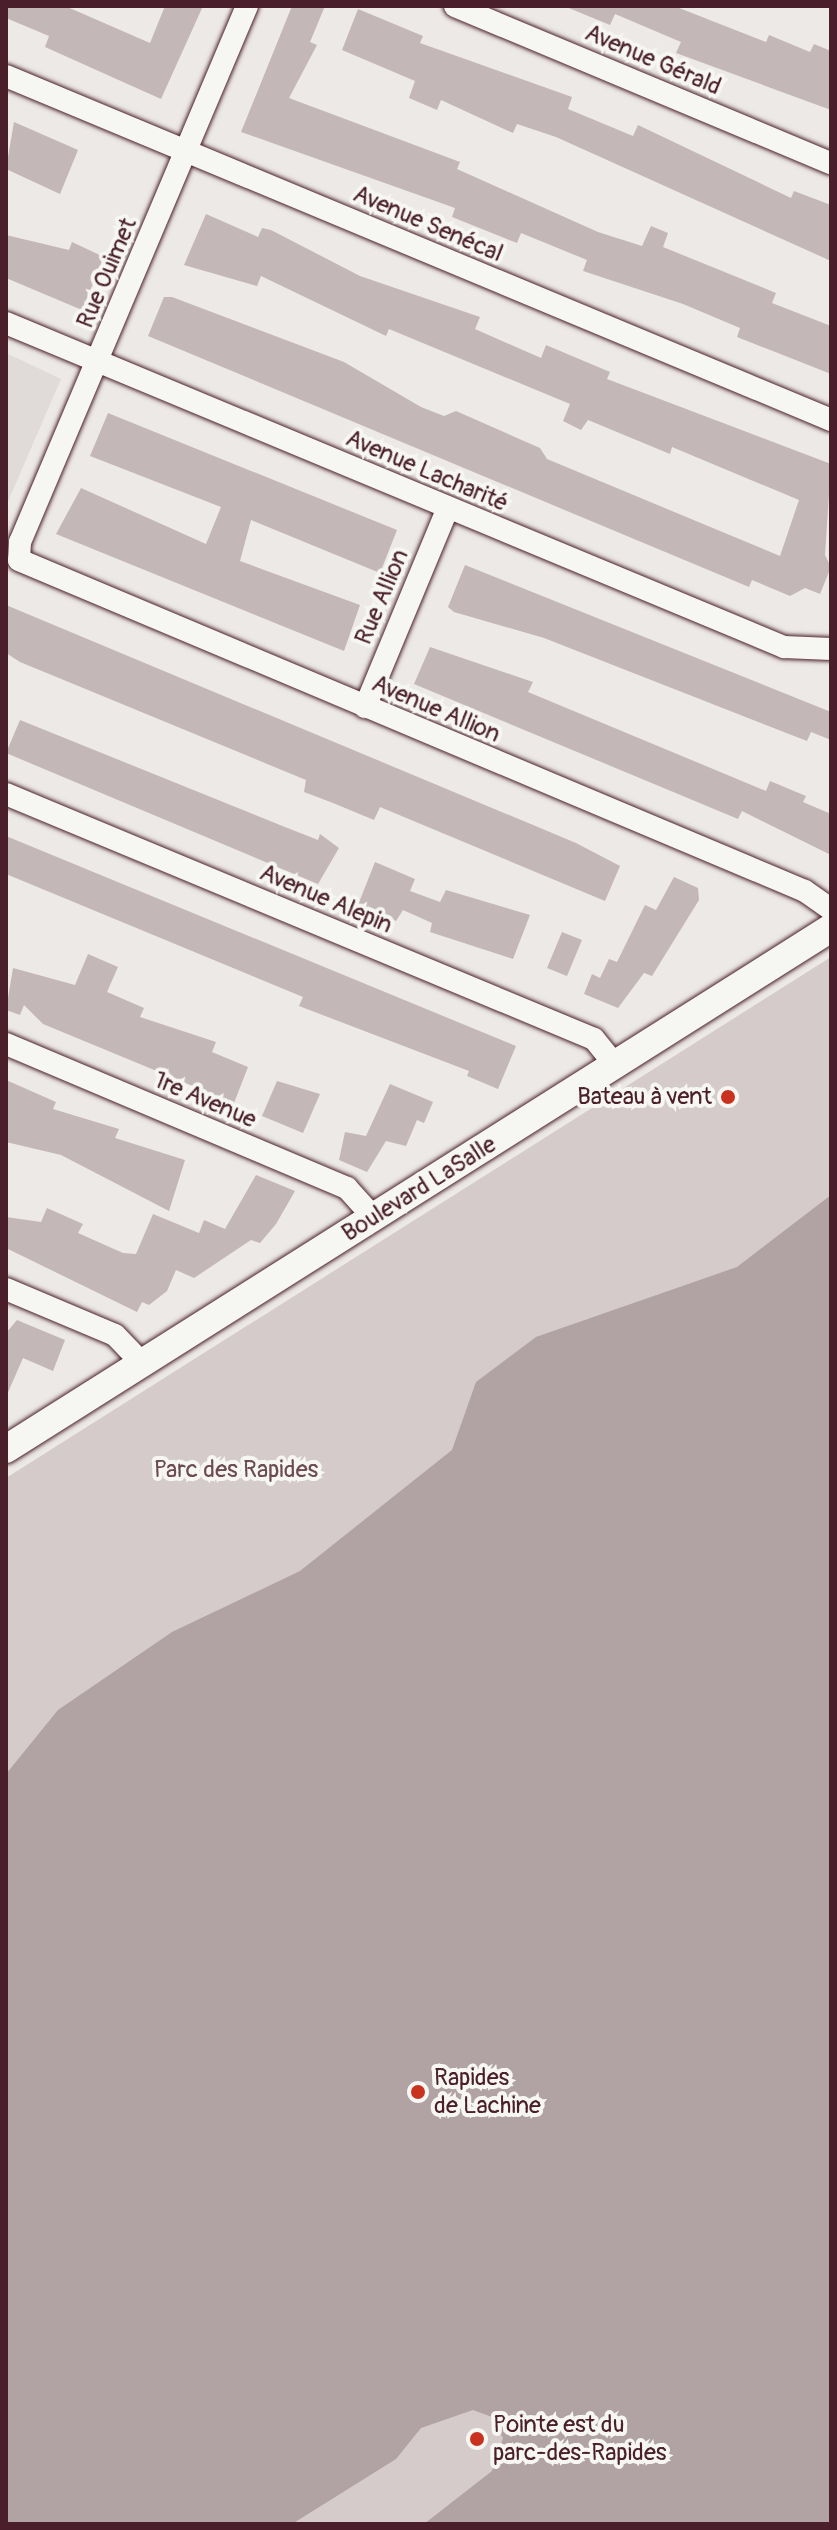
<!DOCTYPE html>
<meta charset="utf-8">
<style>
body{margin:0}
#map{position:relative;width:837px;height:2530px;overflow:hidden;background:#ece9e6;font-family:Pangolin,sans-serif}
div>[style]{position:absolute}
.built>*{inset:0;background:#e0dad8}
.green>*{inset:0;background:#d4cbca}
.water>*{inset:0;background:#b1a2a3}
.building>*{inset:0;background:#c4b7b7}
.roads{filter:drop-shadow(0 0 2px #4a1f2b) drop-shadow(0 0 2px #4a1f2b)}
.minor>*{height:22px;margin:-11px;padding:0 11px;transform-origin:11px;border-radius:11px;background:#f6f6f2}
.major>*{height:28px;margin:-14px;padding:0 14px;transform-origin:14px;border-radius:14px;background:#f6f6f2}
.dots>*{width:22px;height:22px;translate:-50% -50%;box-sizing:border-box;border:4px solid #f6f6f2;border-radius:50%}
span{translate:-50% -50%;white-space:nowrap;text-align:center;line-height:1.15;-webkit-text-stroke:8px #f6f6f2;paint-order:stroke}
.street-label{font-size:24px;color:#4a1f2b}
.poi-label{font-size:24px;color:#4a1f2b}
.right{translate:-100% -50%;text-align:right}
.left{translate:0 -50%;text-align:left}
.park-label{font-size:24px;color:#6c4a53}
.frame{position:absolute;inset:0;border:8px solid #4a1f2b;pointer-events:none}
</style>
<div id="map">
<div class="built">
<div style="clip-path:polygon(6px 353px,61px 379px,6px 506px)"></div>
</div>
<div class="green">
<div style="clip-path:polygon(831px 957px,831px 2524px,6px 2524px,6px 1478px)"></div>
</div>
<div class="water">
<div style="clip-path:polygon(831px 1195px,831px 2524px,424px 2524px,492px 2471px,503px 2438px,492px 2417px,473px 2410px,421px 2428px,396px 2459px,292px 2524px,6px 2524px,6px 1774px,58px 1710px,172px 1632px,300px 1571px,452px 1450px,476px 1382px,536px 1337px,737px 1267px)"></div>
</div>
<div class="building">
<div style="clip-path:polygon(6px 6px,65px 6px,150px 43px,165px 6px,203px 6px,161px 99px,45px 47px,49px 36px,6px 18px)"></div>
<div style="clip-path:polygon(292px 6px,325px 6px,310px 42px,317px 45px,289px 98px,460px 162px,457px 169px,598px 232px,642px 246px,651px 226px,668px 233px,663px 247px,776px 293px,772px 303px,831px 326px,831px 374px,737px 337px,740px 328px,683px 304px,583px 271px,587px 260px,521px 233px,517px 243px,452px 217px,455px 208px,241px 132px)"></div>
<div style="clip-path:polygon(564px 6px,674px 6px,766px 42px,769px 35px,810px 52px,814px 44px,831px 51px,831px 110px,676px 53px,681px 42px,615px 14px,610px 25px)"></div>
<div style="clip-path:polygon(358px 9px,423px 36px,420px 43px,572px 97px,568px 109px,633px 136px,638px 125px,791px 198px,794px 191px,831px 205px,831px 261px,556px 137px,517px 124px,513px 133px,441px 100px,437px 110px,409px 98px,415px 81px,342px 50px)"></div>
<div style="clip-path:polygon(14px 122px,78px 150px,60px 194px,6px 169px)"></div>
<div style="clip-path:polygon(206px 214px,258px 237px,262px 228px,271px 230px,360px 276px,480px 317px,475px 329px,541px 358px,546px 345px,610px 372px,607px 379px,831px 464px,825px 555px,831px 567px,820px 594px,805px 588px,790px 596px,752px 580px,749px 587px,148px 336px,164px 297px,172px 297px,344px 362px,421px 407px,444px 416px,456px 411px,540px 448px,547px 459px,780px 556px,799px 500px,672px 447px,670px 454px,588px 420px,581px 430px,563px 421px,570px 404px,389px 329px,386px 336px,261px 276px,257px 286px,184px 265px)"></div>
<div style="clip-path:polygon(6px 235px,69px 250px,72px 242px,104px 257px,82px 310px,6px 278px)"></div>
<div style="clip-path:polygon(108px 413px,397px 530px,380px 573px,251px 520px,240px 561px,360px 605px,344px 651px,56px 534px,81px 488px,206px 544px,221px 507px,90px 456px)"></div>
<div style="clip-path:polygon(465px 565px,831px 712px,831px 740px,811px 732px,807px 741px,544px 638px,454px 612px,448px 607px)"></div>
<div style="clip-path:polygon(6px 605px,576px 843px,620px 866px,605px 901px,380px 807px,374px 820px,333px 803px,304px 792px,306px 780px,20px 662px,6px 653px)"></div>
<div style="clip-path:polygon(430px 647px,533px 682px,528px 692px,766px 791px,770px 781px,806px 796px,803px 802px,831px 814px,831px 855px,742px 811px,738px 819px,414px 684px)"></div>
<div style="clip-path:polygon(20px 720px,285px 827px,318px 840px,320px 834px,339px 848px,318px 884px,6px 753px)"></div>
<div style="clip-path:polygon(6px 836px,516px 1046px,498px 1089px,467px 1076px,469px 1071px,299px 1006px,303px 997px,6px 874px)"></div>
<div style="clip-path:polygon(375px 862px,415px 879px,410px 891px,440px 902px,446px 890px,530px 915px,513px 959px,430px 932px,432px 923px,403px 910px,396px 921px,358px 905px)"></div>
<div style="clip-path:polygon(674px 877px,698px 888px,699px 900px,652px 976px,644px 973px,618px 1008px,584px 994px,592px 974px,600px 978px,609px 959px,617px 962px,645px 905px,656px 910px)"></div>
<div style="clip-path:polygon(562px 932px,582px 940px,567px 976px,547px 968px)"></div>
<div style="clip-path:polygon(88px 954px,118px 967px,107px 992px,144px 1008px,140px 1017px,216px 1042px,212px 1052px,248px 1067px,234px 1103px,43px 1024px,24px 1005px,20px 1015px,6px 1010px,13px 968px,75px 985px)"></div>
<div style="clip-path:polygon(6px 1080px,56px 1102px,53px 1109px,119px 1129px,115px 1138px,185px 1160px,169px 1211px,61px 1155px,6px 1142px)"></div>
<div style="clip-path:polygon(277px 1081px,320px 1094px,303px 1133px,262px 1116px)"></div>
<div style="clip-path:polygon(390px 1084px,433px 1102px,424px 1123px,417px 1120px,406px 1146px,386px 1141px,367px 1172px,339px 1160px,345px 1132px,366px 1136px)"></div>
<div style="clip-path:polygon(256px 1175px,295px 1191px,276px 1224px,260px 1243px,251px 1240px,194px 1278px,176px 1270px,167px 1291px,149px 1305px,142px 1302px,137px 1312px,6px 1248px,6px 1217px,41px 1222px,47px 1208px,83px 1224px,78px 1233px,123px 1253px,136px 1254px,153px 1214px,199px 1233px,204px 1220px,225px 1229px)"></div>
<div style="clip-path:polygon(17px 1320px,65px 1340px,53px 1371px,23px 1358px,6px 1397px,6px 1333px)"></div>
</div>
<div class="roads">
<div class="minor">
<div style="left:247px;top:6px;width:582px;rotate:112.95deg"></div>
<div style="left:20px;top:542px;width:18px;rotate:93deg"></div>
<div style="left:19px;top:560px;width:853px;rotate:22.84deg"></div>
<div style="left:805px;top:891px;width:32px;rotate:35deg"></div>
<div style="left:455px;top:6px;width:407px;rotate:22.7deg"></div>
<div style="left:6px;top:76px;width:894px;rotate:22.63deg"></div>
<div style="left:6px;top:323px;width:843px;rotate:22.61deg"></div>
<div style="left:784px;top:647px;width:47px;rotate:2.4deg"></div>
<div style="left:365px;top:707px;width:216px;rotate:-67.4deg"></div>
<div style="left:6px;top:794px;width:637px;rotate:22.62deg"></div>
<div style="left:594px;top:1039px;width:35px;rotate:51deg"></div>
<div style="left:6px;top:1044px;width:370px;rotate:22.9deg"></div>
<div style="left:347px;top:1188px;width:40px;rotate:48deg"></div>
<div style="left:6px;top:1289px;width:118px;rotate:22.9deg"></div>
<div style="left:115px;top:1335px;width:39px;rotate:46deg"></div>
</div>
<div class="major">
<div style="left:6px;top:1449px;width:976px;rotate:-32.27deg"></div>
</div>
</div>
<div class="dots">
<div style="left:728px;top:1097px;background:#c8321e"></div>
<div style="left:418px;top:2092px;background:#c8321e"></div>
<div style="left:477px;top:2439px;background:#c8321e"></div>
</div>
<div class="street-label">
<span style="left:653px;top:60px;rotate:23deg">Avenue Gérald</span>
<span style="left:428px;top:224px;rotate:23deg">Avenue Senécal</span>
<span style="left:107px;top:273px;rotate:-67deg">Rue Ouimet</span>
<span style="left:427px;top:471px;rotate:23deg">Avenue Lacharité</span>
<span style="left:382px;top:597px;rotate:-67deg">Rue Allion</span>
<span style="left:436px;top:709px;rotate:23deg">Avenue Allion</span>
<span style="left:326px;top:899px;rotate:23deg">Avenue Alepin</span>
<span style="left:205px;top:1100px;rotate:23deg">1re Avenue</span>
<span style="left:419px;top:1189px;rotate:-32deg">Boulevard LaSalle</span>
</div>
<div class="poi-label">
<span class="right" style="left:712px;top:1097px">Bateau à vent</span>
<span class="left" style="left:434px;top:2092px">Rapides<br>de Lachine</span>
<span class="left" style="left:493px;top:2439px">Pointe est du<br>parc-des-Rapides</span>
</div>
<div class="park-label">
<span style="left:236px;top:1470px">Parc des Rapides</span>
</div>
<div class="frame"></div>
</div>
